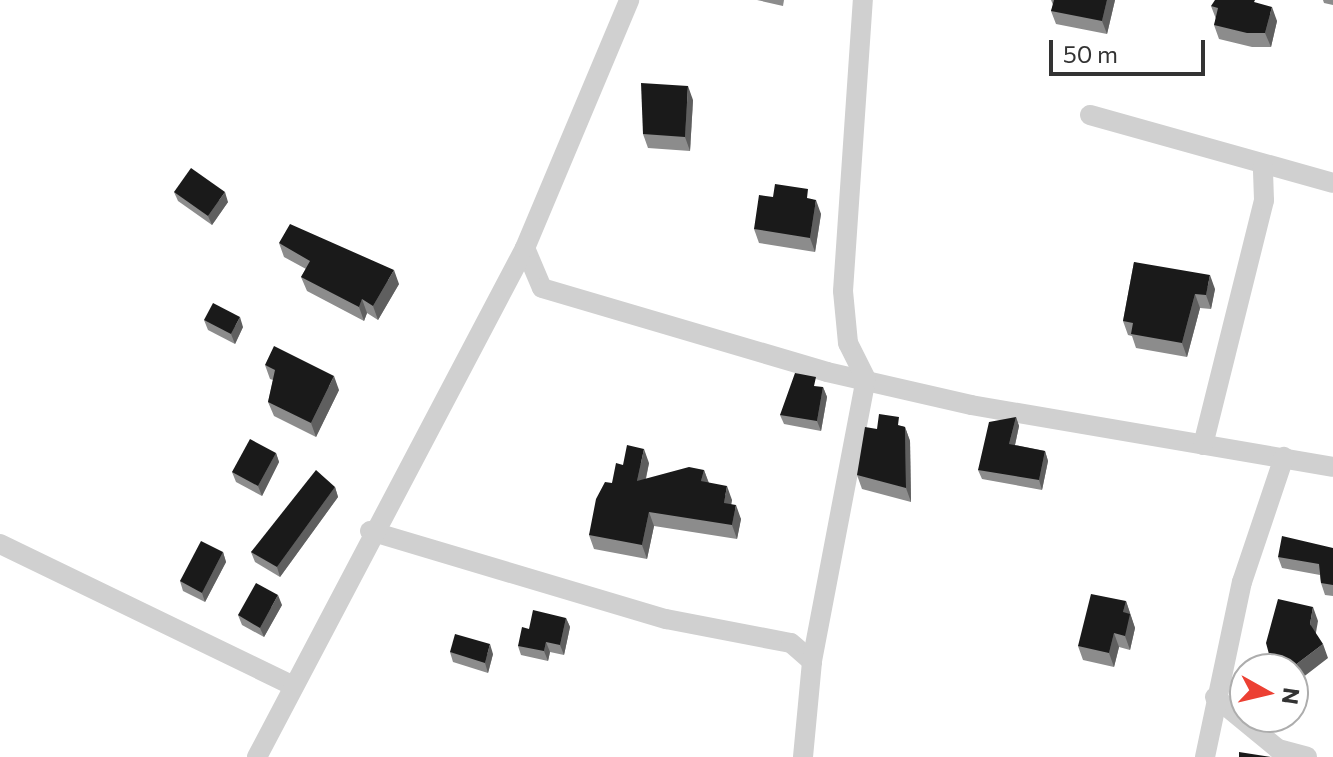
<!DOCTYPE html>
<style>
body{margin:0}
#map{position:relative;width:1333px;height:757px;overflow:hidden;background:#fff;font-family:Commissioner,sans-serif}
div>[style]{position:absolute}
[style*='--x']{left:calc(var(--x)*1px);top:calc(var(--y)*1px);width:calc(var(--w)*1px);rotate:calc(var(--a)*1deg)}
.street>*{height:20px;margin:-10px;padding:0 10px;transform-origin:10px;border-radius:10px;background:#d0d0d0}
.wall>*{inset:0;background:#8c8c8c}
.shaded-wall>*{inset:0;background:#5f5f5f}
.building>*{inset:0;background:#1a1a1a}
span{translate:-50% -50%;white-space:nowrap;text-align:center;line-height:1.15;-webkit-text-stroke:8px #fff;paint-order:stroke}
.north{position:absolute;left:1229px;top:653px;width:80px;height:80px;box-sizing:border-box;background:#fff;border:2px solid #adadad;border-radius:50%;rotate:98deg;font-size:22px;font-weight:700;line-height:32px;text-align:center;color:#333}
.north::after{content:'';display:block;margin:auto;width:28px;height:36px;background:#ec4033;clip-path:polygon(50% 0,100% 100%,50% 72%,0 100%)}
.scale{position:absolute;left:1049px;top:40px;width:156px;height:36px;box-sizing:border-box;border:4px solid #333;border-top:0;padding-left:10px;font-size:24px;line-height:28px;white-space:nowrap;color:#333;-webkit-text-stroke:6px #fff;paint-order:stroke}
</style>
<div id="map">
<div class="street">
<i style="--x:1090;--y:115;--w:252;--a:15.6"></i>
<i style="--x:525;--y:248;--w:43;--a:67"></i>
<i style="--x:542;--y:288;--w:297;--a:16.4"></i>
<i style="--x:827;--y:372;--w:148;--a:12.9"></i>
<i style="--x:971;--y:405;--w:367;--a:9.7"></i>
<i style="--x:1203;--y:445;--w:252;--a:-76"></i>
<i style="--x:1264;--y:200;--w:34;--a:-92"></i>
<i style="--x:370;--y:531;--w:309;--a:16.6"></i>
<i style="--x:666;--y:619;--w:127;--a:10.9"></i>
<i style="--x:791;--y:643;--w:28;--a:41"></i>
<i style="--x:0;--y:544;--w:322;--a:25.8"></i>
<i style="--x:1215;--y:697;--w:82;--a:39.5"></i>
<i style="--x:1278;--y:749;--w:30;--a:15"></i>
<i style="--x:257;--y:757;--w:575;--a:-62.23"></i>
<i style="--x:525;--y:248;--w:269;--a:-67.2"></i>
<i style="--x:803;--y:757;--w:96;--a:-84.6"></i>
<i style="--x:812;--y:661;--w:287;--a:-79.2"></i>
<i style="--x:866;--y:379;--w:40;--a:-116.6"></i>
<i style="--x:848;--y:343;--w:52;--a:-95.5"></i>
<i style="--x:843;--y:291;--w:292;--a:-86.1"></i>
<i style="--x:1205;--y:757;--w:179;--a:-78.1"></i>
<i style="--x:1242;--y:582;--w:132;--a:-71.4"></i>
</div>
<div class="wall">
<i style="clip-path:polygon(757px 0,784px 0,783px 6px)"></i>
<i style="clip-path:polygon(1051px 0,1115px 0,1107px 34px,1056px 24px,1051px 11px,1053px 5px)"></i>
<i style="clip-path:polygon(1323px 0,1333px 0,1333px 5px,1324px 3px)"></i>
<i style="clip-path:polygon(1262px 5px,1277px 21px,1271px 47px,1252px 47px,1219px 39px,1214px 25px,1216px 19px,1211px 6px)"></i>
<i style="clip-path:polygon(693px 100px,690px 151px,648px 148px,643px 134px)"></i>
<i style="clip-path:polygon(174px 192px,228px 202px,212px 225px,178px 201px)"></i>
<i style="clip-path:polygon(773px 197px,812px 199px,821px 214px,815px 252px,759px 243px,754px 229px)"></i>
<i style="clip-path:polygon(279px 243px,399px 284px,378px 320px,367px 313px,364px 321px,307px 291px,301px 277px,306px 269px,284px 257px)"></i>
<i style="clip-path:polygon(1134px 262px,1215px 289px,1211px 309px,1200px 308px,1187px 357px,1136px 348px,1132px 336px,1128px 335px,1123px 321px)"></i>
<i style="clip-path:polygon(204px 320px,243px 327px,235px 344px,208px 330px)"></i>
<i style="clip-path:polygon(265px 365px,339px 390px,316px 437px,274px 416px,268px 402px,273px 380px,270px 379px)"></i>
<i style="clip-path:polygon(819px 387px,823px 387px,827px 397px,821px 431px,784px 424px,780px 415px)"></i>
<i style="clip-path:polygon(1016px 417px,1019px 426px,1015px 445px,1045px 451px,1048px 461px,1042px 490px,982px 479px,978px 470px)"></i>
<i style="clip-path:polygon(902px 426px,905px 427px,910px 441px,911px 502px,862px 489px,857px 475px,877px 429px)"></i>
<i style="clip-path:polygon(276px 453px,279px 462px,262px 496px,236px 482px,232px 472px)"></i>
<i style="clip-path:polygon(649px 463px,646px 479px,704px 470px,709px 483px,732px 500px,731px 504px,741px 519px,737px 539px,654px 526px,647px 559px,594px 549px,589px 535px,612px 483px,623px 465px)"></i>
<i style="clip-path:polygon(335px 487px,338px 497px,280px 577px,255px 562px,251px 552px)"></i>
<i style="clip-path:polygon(1333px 548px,1333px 596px,1325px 595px,1321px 583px,1320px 575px,1282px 568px,1278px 557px)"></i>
<i style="clip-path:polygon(223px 552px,226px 562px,205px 602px,183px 591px,180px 581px)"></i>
<i style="clip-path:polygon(1126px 601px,1135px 628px,1130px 650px,1119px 647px,1114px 667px,1083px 660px,1078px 646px)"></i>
<i style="clip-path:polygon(282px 605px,264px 637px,242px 625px,238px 615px)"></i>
<i style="clip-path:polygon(566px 618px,570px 627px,564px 655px,550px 652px,548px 661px,521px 655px,518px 646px,529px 629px)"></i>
<i style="clip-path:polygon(450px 652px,493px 654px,488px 673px,453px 662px)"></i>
</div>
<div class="shaded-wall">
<i style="clip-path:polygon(1107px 0,1115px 0,1107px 34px,1102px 21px)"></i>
<i style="clip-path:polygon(1272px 7px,1277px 21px,1271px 47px,1265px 33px)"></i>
<i style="clip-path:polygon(688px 86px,693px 100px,690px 151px,685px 137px)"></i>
<i style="clip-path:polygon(225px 192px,228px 202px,212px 225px,208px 216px)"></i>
<i style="clip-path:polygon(816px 200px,821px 214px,815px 252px,810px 238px)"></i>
<i style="clip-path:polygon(394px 270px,399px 284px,378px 320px,373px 306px)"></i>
<i style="clip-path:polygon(1210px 275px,1215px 289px,1211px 309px,1206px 295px)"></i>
<i style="clip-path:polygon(1195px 294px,1200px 308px,1187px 357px,1182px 343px)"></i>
<i style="clip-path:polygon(362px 299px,367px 313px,364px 321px,359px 307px)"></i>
<i style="clip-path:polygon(240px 317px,243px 327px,235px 344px,231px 334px)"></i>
<i style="clip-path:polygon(334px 376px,339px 390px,316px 437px,311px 423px)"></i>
<i style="clip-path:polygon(823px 387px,827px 397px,821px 431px,817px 421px)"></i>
<i style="clip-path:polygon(1016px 417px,1019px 426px,1013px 454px,1009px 444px)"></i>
<i style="clip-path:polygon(905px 427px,910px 441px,911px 502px,906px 488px)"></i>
<i style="clip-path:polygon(644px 449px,649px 463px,642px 495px,637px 481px)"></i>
<i style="clip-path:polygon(1045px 451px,1048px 461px,1042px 490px,1039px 480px)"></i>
<i style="clip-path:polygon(276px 453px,279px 462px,262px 496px,258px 486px)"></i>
<i style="clip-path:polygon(704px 470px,709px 484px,701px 481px)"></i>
<i style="clip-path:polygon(727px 486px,732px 500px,729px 517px,724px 503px)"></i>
<i style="clip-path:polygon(335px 487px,338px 497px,280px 577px,277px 567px)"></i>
<i style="clip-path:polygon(736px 505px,741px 519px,737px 539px,732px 525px)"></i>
<i style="clip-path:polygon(649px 512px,654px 526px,647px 559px,642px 545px)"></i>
<i style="clip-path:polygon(223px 552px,226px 562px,205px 602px,202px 593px)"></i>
<i style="clip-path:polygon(278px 595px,282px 605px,264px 637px,260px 628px)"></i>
<i style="clip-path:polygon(1126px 601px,1135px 628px,1130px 650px,1125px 636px,1123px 612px)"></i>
<i style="clip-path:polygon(1313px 607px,1318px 621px,1315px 638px,1310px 624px)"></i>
<i style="clip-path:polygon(566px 618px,570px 627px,564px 655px,560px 645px)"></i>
<i style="clip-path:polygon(1114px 633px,1119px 647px,1114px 667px,1109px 653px)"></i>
<i style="clip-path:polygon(546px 642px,550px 652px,548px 661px,544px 651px)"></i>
<i style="clip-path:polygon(490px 644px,493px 654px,488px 673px,485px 663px)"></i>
<i style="clip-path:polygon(1323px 644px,1328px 658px,1293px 685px,1293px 669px,1290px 669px)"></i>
</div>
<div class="building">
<i style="clip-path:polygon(1054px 0,1107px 0,1102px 21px,1051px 11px)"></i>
<i style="clip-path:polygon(1215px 0,1255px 0,1254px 2px,1272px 7px,1265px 33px,1247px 33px,1214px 25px,1218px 8px,1211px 6px)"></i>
<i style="clip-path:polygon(641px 83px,688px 86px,685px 137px,643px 134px)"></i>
<i style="clip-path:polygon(191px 168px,225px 192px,208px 216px,174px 192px)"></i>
<i style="clip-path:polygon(775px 184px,808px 189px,807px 198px,816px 200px,810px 238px,754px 229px,759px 195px,773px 197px)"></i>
<i style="clip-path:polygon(290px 224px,394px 270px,373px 306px,362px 299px,359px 307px,301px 277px,310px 261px,279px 243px)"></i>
<i style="clip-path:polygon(1134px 262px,1210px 275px,1206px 295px,1195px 294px,1182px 343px,1131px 334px,1133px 323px,1123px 321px)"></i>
<i style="clip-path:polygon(213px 303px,240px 317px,231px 334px,204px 320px)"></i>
<i style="clip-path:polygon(274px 346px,334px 376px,311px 423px,268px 402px,275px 370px,265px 365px)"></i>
<i style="clip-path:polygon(795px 373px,816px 377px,814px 386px,823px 387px,817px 421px,780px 415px)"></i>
<i style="clip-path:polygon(879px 414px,899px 417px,898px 425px,905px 427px,906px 488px,857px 475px,865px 427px,877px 429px)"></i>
<i style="clip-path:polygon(1016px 417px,1009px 444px,1045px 451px,1039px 480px,978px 470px,989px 422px)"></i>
<i style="clip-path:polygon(250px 439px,276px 453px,258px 486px,232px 472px)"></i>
<i style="clip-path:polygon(627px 445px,644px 449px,637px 481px,689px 467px,704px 470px,701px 481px,727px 486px,724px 503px,736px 505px,732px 525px,649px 512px,642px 545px,589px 535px,596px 499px,605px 482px,612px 483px,616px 463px,623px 465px)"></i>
<i style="clip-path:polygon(316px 470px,335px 487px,277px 567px,251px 552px)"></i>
<i style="clip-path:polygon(1282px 536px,1333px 548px,1333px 585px,1321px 583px,1319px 564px,1278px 557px)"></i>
<i style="clip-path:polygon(201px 541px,223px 552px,202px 593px,180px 581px)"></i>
<i style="clip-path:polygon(256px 583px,278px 595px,260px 628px,238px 615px)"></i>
<i style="clip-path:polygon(1091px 594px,1126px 601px,1123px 612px,1130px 614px,1125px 636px,1114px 633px,1109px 653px,1078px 646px)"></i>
<i style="clip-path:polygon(1278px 599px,1313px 607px,1310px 624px,1323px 644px,1290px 669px,1273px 669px,1266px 643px)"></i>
<i style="clip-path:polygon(533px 610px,566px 618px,560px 645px,546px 642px,544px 651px,518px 646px,522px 627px,529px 629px)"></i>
<i style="clip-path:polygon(455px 634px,490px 644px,485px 663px,450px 652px)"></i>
<i style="clip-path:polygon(1239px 752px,1271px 757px,1239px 757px)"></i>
</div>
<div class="north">N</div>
<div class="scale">50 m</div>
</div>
